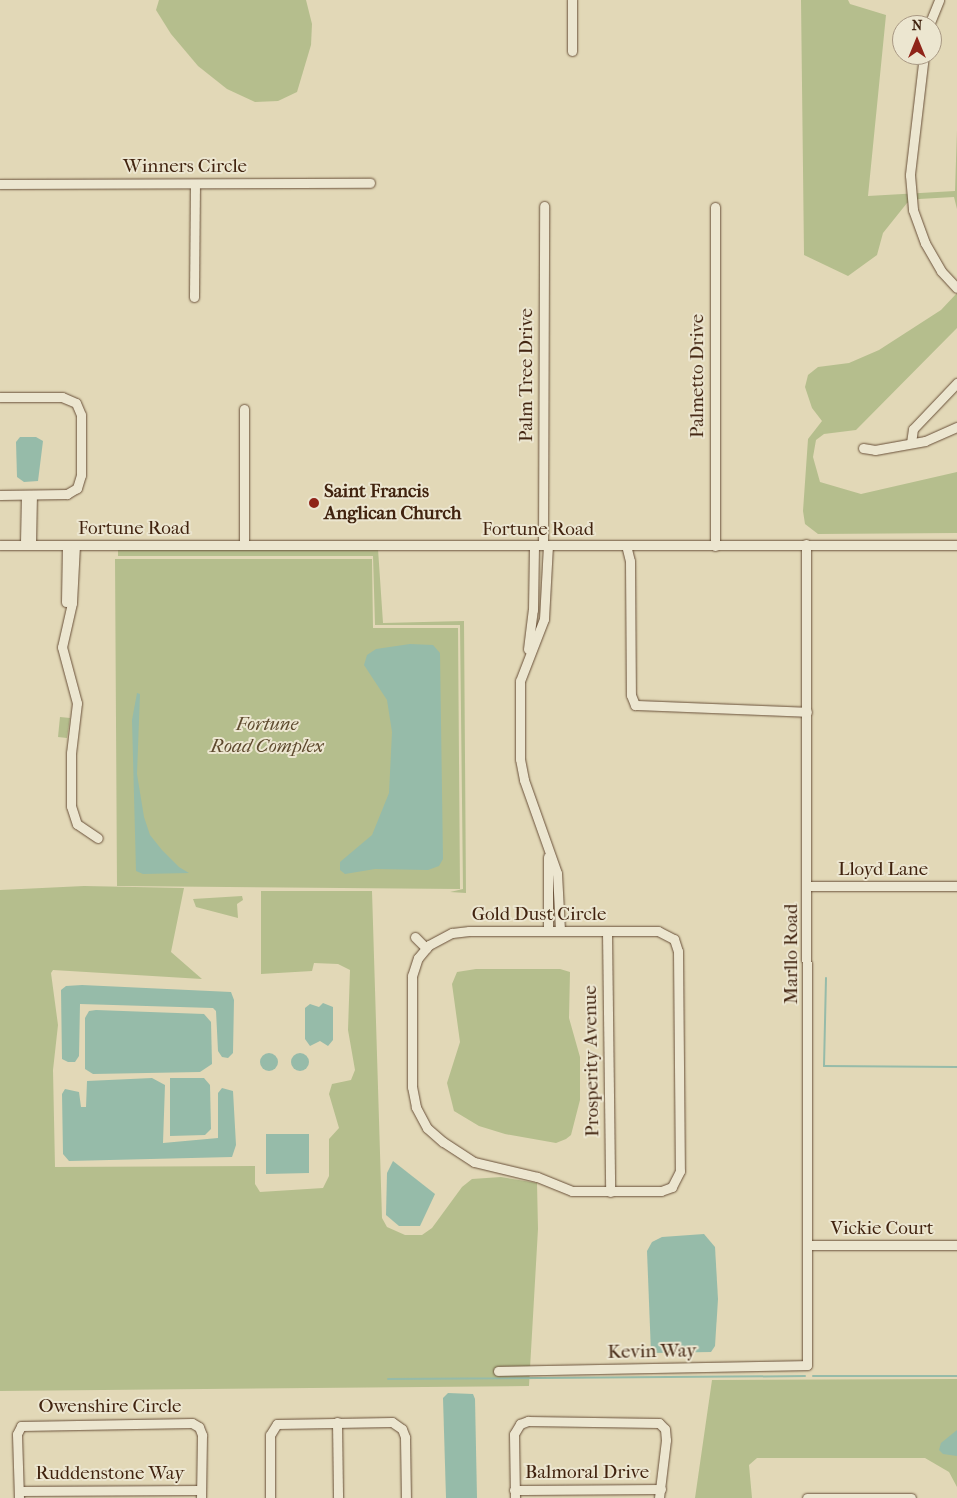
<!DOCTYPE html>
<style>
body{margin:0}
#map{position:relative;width:957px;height:1498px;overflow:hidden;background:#e2d8b7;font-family:"IM FELL French Canon",serif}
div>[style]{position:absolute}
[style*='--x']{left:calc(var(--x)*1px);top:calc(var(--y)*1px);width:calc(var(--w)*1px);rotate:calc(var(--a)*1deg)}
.green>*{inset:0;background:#b5be8d}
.water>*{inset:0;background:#96bba9}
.round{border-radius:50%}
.stream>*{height:2px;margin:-1px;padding:0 1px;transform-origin:1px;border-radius:1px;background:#96bba9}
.roads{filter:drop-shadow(0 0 1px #695039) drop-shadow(0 0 1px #695039)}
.minor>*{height:9px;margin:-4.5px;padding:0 4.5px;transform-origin:4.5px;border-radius:4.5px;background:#ece6d0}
.dots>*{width:14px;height:14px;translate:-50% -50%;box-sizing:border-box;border:2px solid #ece6d0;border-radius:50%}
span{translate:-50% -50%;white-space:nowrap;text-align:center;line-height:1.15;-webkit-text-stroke:4px #ece6d0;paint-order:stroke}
.street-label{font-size:19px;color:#41230f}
.poi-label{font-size:19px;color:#41230f;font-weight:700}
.left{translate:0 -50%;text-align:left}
.park-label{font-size:19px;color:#5e4a2e;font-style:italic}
.north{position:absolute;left:892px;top:15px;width:50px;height:50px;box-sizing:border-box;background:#ece6d0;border:1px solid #a89883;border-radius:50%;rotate:0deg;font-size:14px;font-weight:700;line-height:20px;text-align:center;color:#41230f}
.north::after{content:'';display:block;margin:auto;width:18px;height:22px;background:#8f2418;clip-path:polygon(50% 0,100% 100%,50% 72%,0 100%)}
</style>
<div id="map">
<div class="green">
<i style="clip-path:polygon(159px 0,306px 0,312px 24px,311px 45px,297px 92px,278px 101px,255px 102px,227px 89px,198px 66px,171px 34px,156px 10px)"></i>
<i style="clip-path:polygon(801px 0,848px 0,850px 4px,886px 15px,868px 196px,955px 191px,957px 130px,957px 209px,954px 197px,919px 199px,907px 203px,883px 233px,877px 255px,848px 276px,804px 255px)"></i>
<i style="clip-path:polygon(957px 293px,957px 328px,856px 430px,824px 434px,816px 440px,813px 457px,820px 482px,861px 494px,957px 472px,957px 533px,818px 534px,805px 524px,803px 511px,808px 439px,822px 421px,812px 408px,805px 387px,808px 375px,818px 367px,849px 363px,879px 350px,941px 310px)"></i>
<i style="clip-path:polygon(118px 548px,378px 549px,383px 623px,464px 621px,466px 893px,450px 892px,463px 889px,460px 625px,375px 625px,373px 556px,118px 556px)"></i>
<i style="clip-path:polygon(115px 559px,372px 559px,373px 628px,458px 628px,460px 889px,117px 886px)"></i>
<i style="clip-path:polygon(60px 717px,70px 718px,67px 738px,58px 737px)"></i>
<i style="clip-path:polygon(84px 886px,184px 888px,171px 952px,202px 979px,53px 970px,51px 973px,58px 1025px,53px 1070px,55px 1167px,255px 1166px,255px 1184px,260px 1192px,323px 1188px,329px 1176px,329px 1139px,339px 1128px,329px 1094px,332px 1084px,351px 1080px,355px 1070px,348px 1030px,350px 970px,338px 964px,314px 963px,312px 971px,261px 974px,261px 891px,372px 891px,382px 1218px,387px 1227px,405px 1235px,422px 1235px,432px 1228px,462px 1187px,472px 1179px,501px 1177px,537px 1183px,538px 1229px,529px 1386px,0 1391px,0 890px)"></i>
<i style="clip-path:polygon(242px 896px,243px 900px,237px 904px,238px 918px,196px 907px,193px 899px)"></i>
<i style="clip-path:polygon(476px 969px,560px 969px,570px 972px,569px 1018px,580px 1057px,580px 1100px,571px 1135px,566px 1139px,556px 1143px,505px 1134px,479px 1126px,454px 1111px,447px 1083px,460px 1042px,452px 984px,457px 972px)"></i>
<i style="clip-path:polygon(957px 1379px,957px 1487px,949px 1472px,925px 1458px,757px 1458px,749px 1465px,752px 1498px,695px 1498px,712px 1380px)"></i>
</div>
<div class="water">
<i style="clip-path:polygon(20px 437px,36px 437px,43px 441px,38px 481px,24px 482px,17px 477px,16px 442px)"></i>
<i style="clip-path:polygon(410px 644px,433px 645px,440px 653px,443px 859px,439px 866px,428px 870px,375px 869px,345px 874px,340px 870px,340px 862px,372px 835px,389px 793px,392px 732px,387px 700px,364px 665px,367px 655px,376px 649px)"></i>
<i style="clip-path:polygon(137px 693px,140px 694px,137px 774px,144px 817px,150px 835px,162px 850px,179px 867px,189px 873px,143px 874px,136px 871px,132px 720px)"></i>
<i style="clip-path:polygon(82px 985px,231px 992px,234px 1000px,233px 1053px,228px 1058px,222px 1057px,218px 1051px,216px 1011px,213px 1008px,80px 1004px,79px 1056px,75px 1062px,68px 1062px,62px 1059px,61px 990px,66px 986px)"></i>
<i style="clip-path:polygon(323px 1003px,333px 1007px,333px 1040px,328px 1046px,320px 1041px,310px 1046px,305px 1039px,305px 1008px,310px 1004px,319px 1007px)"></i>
<i style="clip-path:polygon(96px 1010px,204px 1014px,211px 1022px,212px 1064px,200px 1072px,93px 1074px,85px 1069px,85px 1018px,89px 1011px)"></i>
<i class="round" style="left:291px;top:1053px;width:18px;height:18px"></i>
<i class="round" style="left:260px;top:1053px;width:18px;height:18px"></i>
<i style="clip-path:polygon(152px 1078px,165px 1085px,163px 1143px,218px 1138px,218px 1093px,222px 1088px,233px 1091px,236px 1145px,232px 1157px,69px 1161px,63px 1154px,62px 1094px,65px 1089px,79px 1092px,81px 1107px,86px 1107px,87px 1081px)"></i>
<i style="clip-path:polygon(170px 1078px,204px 1078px,210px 1085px,211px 1129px,205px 1135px,170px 1136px)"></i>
<i style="clip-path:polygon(266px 1134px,309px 1134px,309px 1173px,266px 1174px)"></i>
<i style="clip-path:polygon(393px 1161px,435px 1194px,420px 1226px,399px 1226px,386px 1215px,387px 1173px)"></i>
<i style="clip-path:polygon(704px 1234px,715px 1247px,718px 1299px,715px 1346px,711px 1352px,651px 1353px,647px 1251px,652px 1242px,662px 1237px)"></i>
<i style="clip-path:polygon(448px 1393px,473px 1394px,475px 1399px,477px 1498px,446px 1498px,443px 1398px)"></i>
<i style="clip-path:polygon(957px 1430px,957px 1456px,943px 1454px,939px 1450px,941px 1443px)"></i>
</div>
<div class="stream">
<i style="--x:826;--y:978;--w:88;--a:91.3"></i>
<i style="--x:824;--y:1066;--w:133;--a:0.4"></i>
<i style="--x:813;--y:1376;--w:144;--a:0"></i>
<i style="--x:388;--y:1379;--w:417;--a:-0.4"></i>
</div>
<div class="roads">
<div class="minor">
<i style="--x:572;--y:0;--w:51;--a:90"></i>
<i style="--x:929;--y:25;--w:27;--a:-68"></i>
<i style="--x:924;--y:55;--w:121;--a:96.7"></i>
<i style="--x:910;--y:175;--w:35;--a:85"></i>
<i style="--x:913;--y:210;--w:35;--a:70"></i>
<i style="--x:925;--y:243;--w:32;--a:60"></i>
<i style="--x:941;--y:271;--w:23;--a:47"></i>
<i style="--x:0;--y:184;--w:370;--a:-0.2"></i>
<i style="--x:715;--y:207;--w:339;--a:90"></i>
<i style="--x:194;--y:297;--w:113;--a:-89.5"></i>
<i style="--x:0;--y:397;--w:62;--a:0"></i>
<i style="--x:62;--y:397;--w:15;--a:23"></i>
<i style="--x:76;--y:403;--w:13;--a:67"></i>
<i style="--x:81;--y:415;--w:60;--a:90"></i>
<i style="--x:81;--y:475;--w:14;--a:107"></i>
<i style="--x:77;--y:488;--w:12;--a:149"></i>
<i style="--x:67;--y:494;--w:67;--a:179.1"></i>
<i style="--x:244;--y:409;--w:136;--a:90"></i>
<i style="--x:911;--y:443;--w:14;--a:-82"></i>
<i style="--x:913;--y:429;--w:64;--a:-46.3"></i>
<i style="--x:863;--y:448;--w:12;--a:9"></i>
<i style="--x:875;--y:450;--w:51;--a:-10.2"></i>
<i style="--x:925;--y:441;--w:35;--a:-24"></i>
<i style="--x:25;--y:542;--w:47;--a:-88.8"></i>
<i style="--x:0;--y:545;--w:957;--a:0"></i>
<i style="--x:31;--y:545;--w:50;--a:-88.9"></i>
<i style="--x:75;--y:545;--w:58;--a:93"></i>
<i style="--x:72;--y:603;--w:45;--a:102.8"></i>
<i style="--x:62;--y:647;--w:58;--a:75"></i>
<i style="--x:77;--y:703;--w:50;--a:96.8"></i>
<i style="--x:71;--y:753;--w:53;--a:90"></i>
<i style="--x:71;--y:806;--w:19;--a:72"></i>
<i style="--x:77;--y:824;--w:25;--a:34"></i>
<i style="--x:543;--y:545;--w:339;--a:-89.8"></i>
<i style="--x:548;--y:545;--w:74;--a:93.1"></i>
<i style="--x:544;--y:619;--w:66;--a:111.2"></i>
<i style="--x:520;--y:681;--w:78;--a:90"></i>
<i style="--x:520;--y:759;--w:21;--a:79"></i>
<i style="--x:524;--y:780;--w:99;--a:70.5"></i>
<i style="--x:557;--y:873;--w:58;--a:87"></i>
<i style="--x:626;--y:545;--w:16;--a:76"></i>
<i style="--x:630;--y:561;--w:134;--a:89.6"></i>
<i style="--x:631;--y:695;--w:11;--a:68"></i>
<i style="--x:635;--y:705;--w:172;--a:2.3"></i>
<i style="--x:66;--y:602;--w:57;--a:-89"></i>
<i style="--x:528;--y:649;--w:39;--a:-83"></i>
<i style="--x:533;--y:610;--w:64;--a:-89.1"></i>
<i style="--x:548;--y:857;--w:74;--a:90"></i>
<i style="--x:808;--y:886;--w:149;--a:0"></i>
<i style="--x:469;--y:931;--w:189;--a:0"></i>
<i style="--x:658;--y:931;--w:18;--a:27"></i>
<i style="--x:674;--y:939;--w:13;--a:72"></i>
<i style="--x:678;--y:951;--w:220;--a:89.5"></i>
<i style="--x:680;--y:1171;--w:18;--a:117"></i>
<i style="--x:672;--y:1187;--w:12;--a:160"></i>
<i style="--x:661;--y:1191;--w:89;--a:180"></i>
<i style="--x:572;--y:1191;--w:38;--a:-158"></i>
<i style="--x:537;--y:1177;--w:65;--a:-166.6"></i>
<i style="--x:474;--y:1162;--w:37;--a:-147"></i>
<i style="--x:443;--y:1142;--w:21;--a:-139"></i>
<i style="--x:427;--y:1128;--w:24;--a:-118"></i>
<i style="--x:416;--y:1107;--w:20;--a:-101"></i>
<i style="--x:412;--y:1087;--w:111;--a:-90"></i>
<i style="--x:412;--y:976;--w:19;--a:-72"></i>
<i style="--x:418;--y:958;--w:17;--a:-50"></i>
<i style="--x:429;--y:945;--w:26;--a:-28"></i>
<i style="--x:452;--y:933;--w:17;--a:-7"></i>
<i style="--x:607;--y:931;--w:261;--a:89.3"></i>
<i style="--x:415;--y:937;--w:16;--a:45"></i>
<i style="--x:807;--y:1245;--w:150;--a:0"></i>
<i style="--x:498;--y:1371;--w:309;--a:-1.1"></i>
<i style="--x:807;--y:1365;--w:821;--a:-90.07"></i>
<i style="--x:337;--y:1422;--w:76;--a:89.2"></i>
<i style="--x:514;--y:1490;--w:147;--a:-0.4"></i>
<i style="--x:19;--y:1491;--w:182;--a:-0.3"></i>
<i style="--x:19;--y:1498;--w:64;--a:-91.8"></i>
<i style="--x:17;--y:1434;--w:9;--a:-63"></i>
<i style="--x:21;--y:1426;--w:171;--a:-1"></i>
<i style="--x:192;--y:1423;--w:8;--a:30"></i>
<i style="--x:199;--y:1427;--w:9;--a:69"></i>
<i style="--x:202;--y:1435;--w:63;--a:90.9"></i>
<i style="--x:270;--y:1498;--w:63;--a:-90"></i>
<i style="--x:270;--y:1435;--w:13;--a:-58"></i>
<i style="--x:277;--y:1424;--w:115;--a:-1"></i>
<i style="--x:392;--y:1422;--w:12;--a:35"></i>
<i style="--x:402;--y:1429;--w:9;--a:69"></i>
<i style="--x:405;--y:1437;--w:61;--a:89.1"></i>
<i style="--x:515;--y:1498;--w:64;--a:-90.9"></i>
<i style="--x:514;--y:1434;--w:12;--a:-59"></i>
<i style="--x:520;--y:1424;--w:9;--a:-21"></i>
<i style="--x:528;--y:1421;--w:131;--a:0.9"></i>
<i style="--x:659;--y:1423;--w:8;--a:45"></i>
<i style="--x:665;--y:1429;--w:11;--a:85"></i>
<i style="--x:666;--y:1440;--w:58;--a:96.9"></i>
<i style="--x:807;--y:1498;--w:104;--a:0"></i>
</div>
</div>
<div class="dots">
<i style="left:314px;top:503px;background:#8f2418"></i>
</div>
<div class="street-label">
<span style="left:185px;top:167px">Winners Circle</span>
<span style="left:527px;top:375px;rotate:-90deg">Palm Tree Drive</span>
<span style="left:698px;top:376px;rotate:-90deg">Palmetto Drive</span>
<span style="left:134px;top:529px">Fortune Road</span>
<span style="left:538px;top:530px">Fortune Road</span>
<span style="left:883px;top:870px">Lloyd Lane</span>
<span style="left:539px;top:915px">Gold Dust Circle</span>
<span style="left:792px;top:954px;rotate:-90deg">Marllo Road</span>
<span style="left:592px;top:1061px;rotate:-91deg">Prosperity Avenue</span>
<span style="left:882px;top:1229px">Vickie Court</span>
<span style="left:652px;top:1352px;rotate:-1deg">Kevin Way</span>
<span style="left:110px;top:1407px">Owenshire Circle</span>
<span style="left:587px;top:1473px">Balmoral Drive</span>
<span style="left:110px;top:1474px">Ruddenstone Way</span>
</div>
<div class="poi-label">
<span class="left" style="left:324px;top:503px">Saint Francis<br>Anglican Church</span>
</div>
<div class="park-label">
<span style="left:267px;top:736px">Fortune<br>Road Complex</span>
</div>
<div class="north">N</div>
</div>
